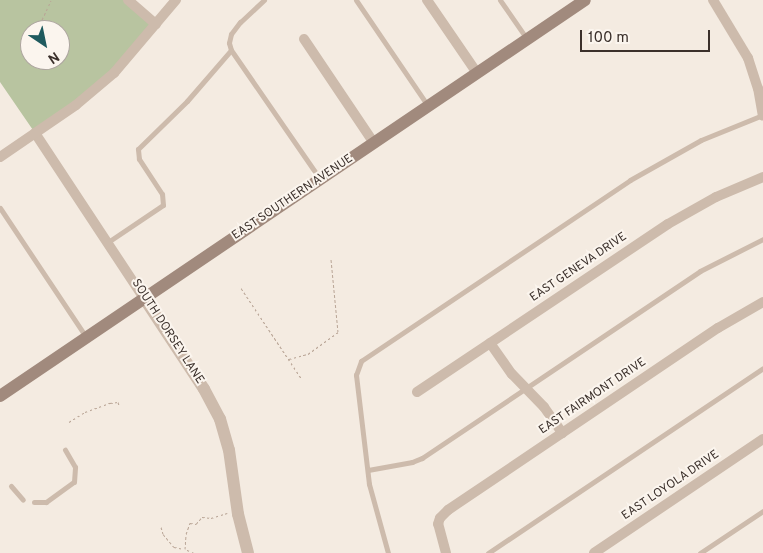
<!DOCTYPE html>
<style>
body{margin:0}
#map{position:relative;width:763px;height:553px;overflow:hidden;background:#f4ebe1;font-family:Overpass,sans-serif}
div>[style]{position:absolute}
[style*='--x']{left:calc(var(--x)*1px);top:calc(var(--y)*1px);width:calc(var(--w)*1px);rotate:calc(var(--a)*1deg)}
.green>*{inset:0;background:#b8c4a0}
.path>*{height:1px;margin-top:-0.5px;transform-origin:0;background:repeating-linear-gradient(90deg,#b9a596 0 2.5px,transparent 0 5px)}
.service>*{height:5px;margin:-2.5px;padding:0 2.5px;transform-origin:2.5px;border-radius:2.5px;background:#cdbbac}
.minor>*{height:10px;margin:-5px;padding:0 5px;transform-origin:5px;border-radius:5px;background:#cdbbac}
.tertiary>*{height:12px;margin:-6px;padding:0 6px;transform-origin:6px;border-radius:6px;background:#cdbbac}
.secondary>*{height:12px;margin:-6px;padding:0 6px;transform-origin:6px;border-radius:6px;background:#a18a7d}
span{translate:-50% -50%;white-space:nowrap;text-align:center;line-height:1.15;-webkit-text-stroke:4px #fbf5ee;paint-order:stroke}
.street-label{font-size:12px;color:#3b302b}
.north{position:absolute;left:20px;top:20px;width:50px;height:50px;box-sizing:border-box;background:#fbf5ee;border:1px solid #aea6a0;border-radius:50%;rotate:146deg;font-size:14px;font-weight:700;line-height:20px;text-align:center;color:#3b302b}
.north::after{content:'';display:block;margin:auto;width:18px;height:22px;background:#1f5a5e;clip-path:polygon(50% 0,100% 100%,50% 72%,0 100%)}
.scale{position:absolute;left:580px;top:30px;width:130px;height:22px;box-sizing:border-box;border:2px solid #3b302b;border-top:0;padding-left:6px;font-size:15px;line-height:18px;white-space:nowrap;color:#3b302b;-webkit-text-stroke:4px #fbf5ee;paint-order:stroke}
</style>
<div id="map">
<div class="green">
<i style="clip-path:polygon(evenodd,0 0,128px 0,156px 24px,114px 73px,35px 133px,0 82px,0 0,30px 30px,60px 30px,60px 60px,30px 60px,30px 30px)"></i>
</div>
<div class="path">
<i style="--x:40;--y:24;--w:26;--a:-65"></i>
<i style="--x:25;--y:58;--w:14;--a:-69"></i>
<i style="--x:241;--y:288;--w:108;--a:56.3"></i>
<i style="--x:289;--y:359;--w:20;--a:-15"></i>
<i style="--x:308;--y:354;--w:37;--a:-36"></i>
<i style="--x:338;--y:332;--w:73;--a:-95.5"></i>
<i style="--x:69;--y:422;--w:19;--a:-32"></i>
<i style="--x:85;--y:412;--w:27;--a:-20"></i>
<i style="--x:110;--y:403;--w:8;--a:-7"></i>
<i style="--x:118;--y:402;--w:3;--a:72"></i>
<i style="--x:161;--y:527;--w:7;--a:74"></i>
<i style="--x:163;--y:534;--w:17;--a:50"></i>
<i style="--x:174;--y:547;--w:10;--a:11"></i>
<i style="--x:194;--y:553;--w:10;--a:-156"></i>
<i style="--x:185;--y:549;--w:15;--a:-86"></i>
<i style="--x:186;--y:534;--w:12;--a:-70"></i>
<i style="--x:190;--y:523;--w:6;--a:9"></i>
<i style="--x:196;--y:524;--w:9;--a:-49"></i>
<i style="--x:202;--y:517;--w:9;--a:6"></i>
<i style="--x:211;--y:518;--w:17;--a:-17"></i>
</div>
<div class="service">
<i style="--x:264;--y:0;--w:33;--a:137"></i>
<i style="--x:240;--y:22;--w:15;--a:127"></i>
<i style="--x:231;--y:34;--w:9;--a:103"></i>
<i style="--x:229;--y:43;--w:7;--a:74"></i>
<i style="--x:231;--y:50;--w:157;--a:55.4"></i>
<i style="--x:356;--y:0;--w:128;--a:55.8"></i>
<i style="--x:500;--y:0;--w:47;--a:55.3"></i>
<i style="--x:0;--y:208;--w:155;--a:56.3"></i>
<i style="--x:108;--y:242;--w:66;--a:-33.9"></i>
<i style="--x:163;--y:205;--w:11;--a:-95"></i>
<i style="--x:162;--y:194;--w:42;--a:-123.3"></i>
<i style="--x:139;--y:159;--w:10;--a:-96"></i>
<i style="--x:138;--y:149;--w:69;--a:-44.4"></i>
<i style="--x:187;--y:101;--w:67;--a:-49.2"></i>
<i style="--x:368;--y:470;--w:45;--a:-10.3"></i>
<i style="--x:412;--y:462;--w:11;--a:-22"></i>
<i style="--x:422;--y:458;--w:335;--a:-33.9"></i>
<i style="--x:700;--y:271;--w:71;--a:-26.9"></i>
<i style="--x:11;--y:486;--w:18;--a:49"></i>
<i style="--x:34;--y:502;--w:12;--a:0"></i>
<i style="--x:46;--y:502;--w:34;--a:-36"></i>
<i style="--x:74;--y:482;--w:15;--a:-86"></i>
<i style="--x:75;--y:467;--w:20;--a:-120"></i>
<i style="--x:388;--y:553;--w:72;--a:-105.4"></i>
<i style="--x:369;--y:484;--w:110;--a:-96.8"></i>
<i style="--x:356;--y:375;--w:15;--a:-70"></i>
<i style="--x:361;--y:361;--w:324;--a:-33.9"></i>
<i style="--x:630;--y:180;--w:81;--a:-29.4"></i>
<i style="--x:701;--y:140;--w:67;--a:-22"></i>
<i style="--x:488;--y:553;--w:331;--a:-33.9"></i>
<i style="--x:700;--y:553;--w:76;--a:-33.7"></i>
</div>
<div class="minor">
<i style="--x:128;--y:0;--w:37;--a:41"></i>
<i style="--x:427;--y:0;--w:88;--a:55.6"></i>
<i style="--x:713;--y:0;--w:68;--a:58.9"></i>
<i style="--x:748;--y:58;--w:32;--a:72"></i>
<i style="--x:758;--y:88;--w:28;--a:80"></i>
<i style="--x:304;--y:39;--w:125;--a:56.1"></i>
<i style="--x:35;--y:133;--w:198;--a:56.6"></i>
<i style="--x:0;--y:157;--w:92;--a:-34.4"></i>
<i style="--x:76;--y:105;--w:50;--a:-40.1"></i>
<i style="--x:114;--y:73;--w:96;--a:-49.7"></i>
<i style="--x:490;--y:343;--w:38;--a:55"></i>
<i style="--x:512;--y:374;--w:46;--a:45.9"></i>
<i style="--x:544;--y:407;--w:32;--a:55"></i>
<i style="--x:417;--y:392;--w:302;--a:-33.8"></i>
<i style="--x:668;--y:224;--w:55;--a:-29.4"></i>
<i style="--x:716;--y:197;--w:51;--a:-23.1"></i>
<i style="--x:446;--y:553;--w:30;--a:-105"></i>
<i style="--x:438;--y:524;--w:6;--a:-72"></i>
<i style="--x:440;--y:518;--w:11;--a:-45"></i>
<i style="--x:448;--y:510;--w:326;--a:-34"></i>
<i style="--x:718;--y:328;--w:52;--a:-30"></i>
<i style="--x:594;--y:553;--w:204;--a:-34"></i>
</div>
<div class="tertiary">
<i style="--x:144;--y:298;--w:109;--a:56.6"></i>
<i style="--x:204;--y:389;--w:34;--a:62"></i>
<i style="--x:220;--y:419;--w:32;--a:74"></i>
<i style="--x:229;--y:450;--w:65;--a:82"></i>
<i style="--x:238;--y:514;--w:40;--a:75.6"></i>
</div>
<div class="secondary">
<i style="--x:0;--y:396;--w:706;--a:-34.09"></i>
</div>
<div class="street-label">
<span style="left:293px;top:198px;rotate:-34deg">EAST SOUTHERN AVENUE</span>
<span style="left:579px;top:268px;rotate:-34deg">EAST GENEVA DRIVE</span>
<span style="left:167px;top:332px;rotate:57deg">SOUTH DORSEY LANE</span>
<span style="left:593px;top:397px;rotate:-34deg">EAST FAIRMONT DRIVE</span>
<span style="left:671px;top:486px;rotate:-34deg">EAST LOYOLA DRIVE</span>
</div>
<div class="north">N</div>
<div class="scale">100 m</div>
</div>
